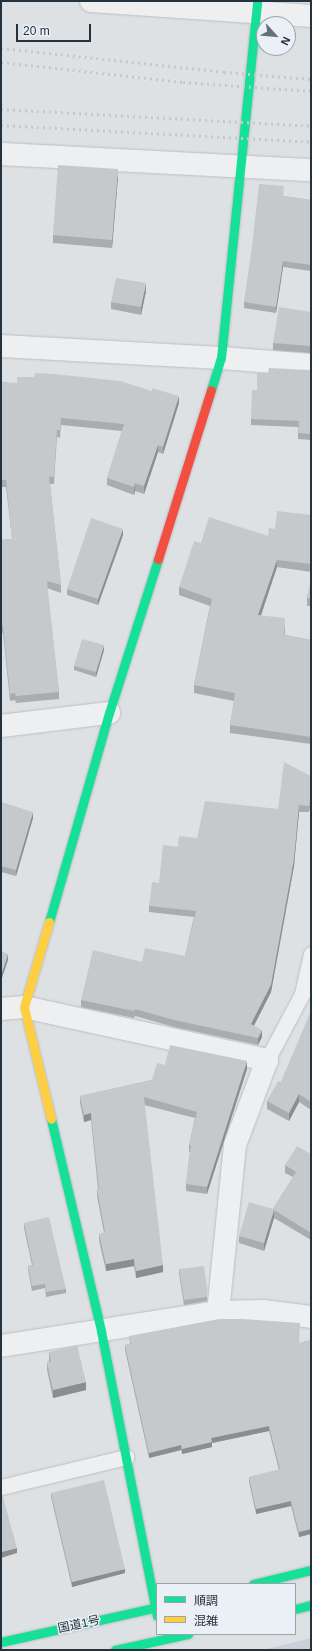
<!DOCTYPE html>
<meta charset="utf-8">
<style>
body{margin:0}
#map{position:relative;width:312px;height:1651px;overflow:hidden;background:#dee1e4;font-family:Helvetica,"Noto Sans JP",sans-serif}
div>[style]{position:absolute}
[style*='--x']{left:calc(var(--x)*1px);top:calc(var(--y)*1px);width:calc(var(--w)*1px);rotate:calc(var(--a)*1deg)}
.built>*{inset:0;background:#cbd1d8}
.roads{filter:drop-shadow(0 0 1px #bcbfc2) drop-shadow(0 0 1px #bcbfc2)}
.lane>*{height:15px;margin:-7.5px;padding:0 7.5px;transform-origin:7.5px;border-radius:7.5px;background:#edeff1}
.street>*{height:22px;margin:-11px;padding:0 11px;transform-origin:11px;border-radius:11px;background:#edeff1}
.fast>*{height:9px;margin:-4.5px;padding:0 4.5px;transform-origin:4.5px;border-radius:4.5px;background:#16e098}
.slow>*{height:9px;margin:-4.5px;padding:0 4.5px;transform-origin:4.5px;border-radius:4.5px;background:#ffcf43}
.jam>*{height:9px;margin:-4.5px;padding:0 4.5px;transform-origin:4.5px;border-radius:4.5px;background:#f24e42}
.rail>*{height:3px;margin-top:-1.5px;transform-origin:0;background:repeating-linear-gradient(90deg,#c6c9cc 0 2px,transparent 0 6px)}
.wall>*{inset:0;background:#aaadaf}
.shaded-wall>*{inset:0;background:#8b8d8f}
.building>*{inset:0;background:#c6c9cc}
span{translate:-50% -50%;white-space:nowrap;text-align:center;line-height:1.15;-webkit-text-stroke:3px #eaf0f5;paint-order:stroke}
.street-label{font-size:12px;color:#24323e}
.frame{position:absolute;inset:0;border:2px solid #24323e;pointer-events:none}
.legend{position:absolute;left:156px;top:1583px;width:140px;height:52px;box-sizing:border-box;background:#eaf0f5;border:1px solid #9ba4ac;margin:0;padding:5px 7px;list-style:none;font-size:12px;color:#24323e}
.legend li{display:flex;align-items:center;gap:8px;height:20px}
.legend b{width:20px;border:1px solid #9ba4ac}
.north{position:absolute;left:256px;top:16px;width:40px;height:40px;box-sizing:border-box;background:#eaf0f5;border:1px solid #9ba4ac;border-radius:50%;rotate:117deg;font-size:11px;font-weight:700;line-height:16px;text-align:center;color:#24323e}
.north::after{content:'';display:block;margin:auto;width:14px;height:18px;background:#656f78;clip-path:polygon(50% 0,100% 100%,50% 72%,0 100%)}
.scale{position:absolute;left:16px;top:24px;width:75px;height:18px;box-sizing:border-box;border:2px solid #24323e;border-top:0;padding-left:5px;font-size:12px;line-height:14px;white-space:nowrap;color:#24323e;-webkit-text-stroke:3px #eaf0f5;paint-order:stroke}
</style>
<div id="map">
<div class="built">
<i style="clip-path:polygon(311px 1638px,311px 1650px,267px 1650px,267px 1649px)"></i>
</div>
<div class="roads">
<div class="lane">
<i style="--x:267;--y:1060;--w:75;--a:-62.1"></i>
<i style="--x:302;--y:994;--w:41;--a:-77.3"></i>
<i style="--x:1;--y:1487;--w:129;--a:-13.5"></i>
</div>
<div class="street">
<i style="--x:91;--y:1;--w:221;--a:3.9"></i>
<i style="--x:1;--y:154;--w:310;--a:3"></i>
<i style="--x:1;--y:346;--w:220;--a:3.1"></i>
<i style="--x:221;--y:358;--w:90;--a:4.4"></i>
<i style="--x:1;--y:726;--w:109;--a:-6.9"></i>
<i style="--x:1;--y:1009;--w:23;--a:-5"></i>
<i style="--x:24;--y:1007;--w:249;--a:12.3"></i>
<i style="--x:267;--y:1060;--w:91;--a:110.6"></i>
<i style="--x:235;--y:1145;--w:168;--a:95.8"></i>
<i style="--x:1;--y:1346;--w:220;--a:-8.9"></i>
<i style="--x:218;--y:1312;--w:45;--a:-1.3"></i>
<i style="--x:263;--y:1311;--w:48;--a:7.1"></i>
</div>
<div class="fast">
<i style="--x:211;--y:390;--w:34;--a:-73"></i>
<i style="--x:221;--y:358;--w:359;--a:-84.2"></i>
<i style="--x:49;--y:922;--w:217;--a:-74"></i>
<i style="--x:109;--y:713;--w:162;--a:-72.3"></i>
<i style="--x:51;--y:1119;--w:218;--a:76.7"></i>
<i style="--x:101;--y:1331;--w:290;--a:78.9"></i>
<i style="--x:253;--y:1584;--w:60;--a:-13.6"></i>
<i style="--x:295;--y:1609;--w:16;--a:-14"></i>
<i style="--x:1;--y:1642;--w:160;--a:-12.6"></i>
<i style="--x:115;--y:1650;--w:75;--a:-12.4"></i>
</div>
<div class="slow">
<i style="--x:49;--y:922;--w:89;--a:106.4"></i>
<i style="--x:24;--y:1007;--w:115;--a:76.4"></i>
</div>
<div class="jam">
<i style="--x:158;--y:559;--w:177;--a:-72.6"></i>
</div>
</div>
<div class="rail">
<i style="--x:1;--y:48;--w:224;--a:6.1"></i>
<i style="--x:224;--y:72;--w:87;--a:4.6"></i>
<i style="--x:1;--y:62;--w:183;--a:6.3"></i>
<i style="--x:183;--y:82;--w:128;--a:4"></i>
<i style="--x:1;--y:109;--w:310;--a:3.1"></i>
<i style="--x:1;--y:125;--w:310;--a:3.1"></i>
</div>
<div class="wall">
<i style="clip-path:polygon(118px 177px,112px 248px,53px 243px,53px 235px)"></i>
<i style="clip-path:polygon(284px 193px,283px 196px,311px 200px,311px 271px,283px 267px,276px 313px,244px 308px,244px 302px)"></i>
<i style="clip-path:polygon(146px 291px,141px 315px,111px 309px,111px 302px)"></i>
<i style="clip-path:polygon(311px 312px,311px 353px,273px 350px,273px 343px)"></i>
<i style="clip-path:polygon(311px 370px,311px 440px,298px 439px,298px 427px,251px 425px,251px 419px,257px 390px,268px 373px)"></i>
<i style="clip-path:polygon(1px 382px,179px 403px,163px 454px,158px 452px,144px 494px,135px 491px,134px 495px,107px 485px,107px 478px,122px 431px,61px 425px,60px 438px,57px 437px,54px 484px,50px 484px,61px 585px,61px 593px,47px 588px,59px 692px,59px 699px,16px 703px,15px 700px,10px 701px,3px 633px,1px 633px,1px 540px,12px 539px,6px 487px,1px 487px)"></i>
<i style="clip-path:polygon(311px 515px,311px 572px,277px 567px,261px 616px,285px 626px,285px 635px,311px 640px,311px 744px,230px 733px,230px 725px,234px 701px,194px 693px,194px 685px,210px 606px,179px 595px,179px 587px,201px 543px,268px 536px,275px 529px)"></i>
<i style="clip-path:polygon(123px 535px,98px 605px,67px 595px,67px 589px)"></i>
<i style="clip-path:polygon(311px 580px,311px 606px,307px 606px,307px 598px)"></i>
<i style="clip-path:polygon(104px 650px,96px 677px,74px 670px,74px 666px)"></i>
<i style="clip-path:polygon(311px 776px,311px 808px,310px 808px,309px 812px,299px 812px,294px 866px,271px 992px,254px 1026px,262px 1037px,258px 1045px,174px 1027px,135px 1016px,134px 1018px,81px 1007px,81px 1000px,142px 962px,185px 956px,194px 917px,149px 912px,149px 906px,159px 883px,178px 847px,197px 838px,278px 809px)"></i>
<i style="clip-path:polygon(1px 802px,33px 818px,16px 876px,1px 872px)"></i>
<i style="clip-path:polygon(311px 1014px,311px 1110px,299px 1102px,289px 1121px,267px 1109px,267px 1101px,281px 1082px)"></i>
<i style="clip-path:polygon(165px 1065px,247px 1069px,207px 1194px,186px 1191px,186px 1184px,190px 1152px,189px 1152px,189px 1145px,195px 1118px,144px 1105px,163px 1272px,136px 1278px,134px 1266px,106px 1271px,99px 1241px,99px 1234px,104px 1233px,97px 1196px,97px 1189px,98px 1189px,91px 1120px,84px 1122px,80px 1103px,80px 1096px,152px 1080px)"></i>
<i style="clip-path:polygon(311px 1154px,311px 1240px,274px 1218px,264px 1251px,239px 1243px,239px 1236px,273px 1209px,293px 1177px,285px 1173px,285px 1165px)"></i>
<i style="clip-path:polygon(24px 1223px,66px 1289px,66px 1293px,46px 1297px,45px 1288px,32px 1291px,28px 1270px,28px 1266px,32px 1265px,24px 1228px)"></i>
<i style="clip-path:polygon(179px 1269px,207px 1292px,207px 1301px,184px 1305px,179px 1274px)"></i>
<i style="clip-path:polygon(129px 1336px,299px 1343px,311px 1340px,311px 1534px,299px 1537px,291px 1506px,256px 1514px,249px 1482px,249px 1477px,279px 1470px,269px 1431px,212px 1443px,212px 1447px,182px 1454px,181px 1450px,149px 1458px,125px 1350px,125px 1345px,130px 1344px)"></i>
<i style="clip-path:polygon(49px 1352px,86px 1390px,53px 1398px,47px 1370px,47px 1362px,49px 1361px)"></i>
<i style="clip-path:polygon(51px 1493px,125px 1573px,72px 1587px,51px 1497px)"></i>
</div>
<div class="shaded-wall">
<i style="clip-path:polygon(118px 169px,118px 177px,112px 248px,112px 240px)"></i>
<i style="clip-path:polygon(283px 261px,283px 267px,276px 313px,276px 307px)"></i>
<i style="clip-path:polygon(146px 283px,146px 291px,141px 315px,141px 307px)"></i>
<i style="clip-path:polygon(179px 396px,179px 403px,163px 454px,163px 447px)"></i>
<i style="clip-path:polygon(158px 445px,158px 452px,144px 494px,144px 486px)"></i>
<i style="clip-path:polygon(135px 483px,135px 491px,134px 495px,134px 487px)"></i>
<i style="clip-path:polygon(123px 529px,123px 535px,98px 605px,98px 599px)"></i>
<i style="clip-path:polygon(277px 560px,277px 567px,258px 623px,258px 615px)"></i>
<i style="clip-path:polygon(104px 645px,104px 650px,96px 677px,96px 672px)"></i>
<i style="clip-path:polygon(299px 805px,299px 812px,294px 866px,271px 992px,251px 1031px,251px 1024px)"></i>
<i style="clip-path:polygon(33px 812px,33px 818px,16px 876px,16px 870px)"></i>
<i style="clip-path:polygon(8px 954px,8px 960px,1px 981px,1px 975px)"></i>
<i style="clip-path:polygon(262px 1030px,262px 1037px,258px 1045px,258px 1038px)"></i>
<i style="clip-path:polygon(247px 1061px,247px 1069px,207px 1194px,207px 1187px)"></i>
<i style="clip-path:polygon(299px 1094px,299px 1102px,289px 1121px,289px 1113px)"></i>
<i style="clip-path:polygon(91px 1113px,91px 1120px,84px 1122px,84px 1115px)"></i>
<i style="clip-path:polygon(274px 1210px,274px 1218px,264px 1251px,264px 1243px)"></i>
<i style="clip-path:polygon(134px 1259px,134px 1266px,106px 1271px,106px 1264px)"></i>
<i style="clip-path:polygon(163px 1265px,163px 1272px,136px 1278px,136px 1271px)"></i>
<i style="clip-path:polygon(86px 1382px,86px 1390px,53px 1398px,53px 1390px)"></i>
<i style="clip-path:polygon(269px 1426px,269px 1431px,212px 1443px,212px 1447px,182px 1454px,182px 1449px,211px 1438px)"></i>
<i style="clip-path:polygon(181px 1445px,181px 1450px,149px 1458px,149px 1453px)"></i>
<i style="clip-path:polygon(291px 1501px,291px 1506px,256px 1514px,256px 1509px)"></i>
<i style="clip-path:polygon(311px 1529px,311px 1534px,299px 1537px,299px 1532px)"></i>
<i style="clip-path:polygon(17px 1548px,17px 1553px,1px 1558px,1px 1552px)"></i>
<i style="clip-path:polygon(125px 1569px,125px 1573px,72px 1587px,72px 1582px)"></i>
</div>
<div class="building">
<i style="clip-path:polygon(58px 165px,118px 169px,112px 240px,53px 235px)"></i>
<i style="clip-path:polygon(259px 184px,284px 186px,283px 196px,311px 200px,311px 265px,283px 261px,276px 307px,244px 302px,252px 246px)"></i>
<i style="clip-path:polygon(116px 278px,146px 283px,141px 307px,111px 302px)"></i>
<i style="clip-path:polygon(279px 307px,311px 312px,311px 346px,273px 343px)"></i>
<i style="clip-path:polygon(269px 368px,311px 370px,311px 434px,298px 433px,299px 421px,251px 419px,252px 390px,257px 390px,257px 373px,268px 373px)"></i>
<i style="clip-path:polygon(35px 373px,54px 374px,120px 381px,152px 391px,152px 388px,179px 396px,163px 447px,158px 445px,144px 486px,135px 483px,134px 487px,107px 478px,124px 424px,61px 418px,60px 430px,57px 430px,54px 477px,49px 476px,61px 585px,47px 581px,59px 692px,16px 696px,15px 693px,10px 694px,3px 626px,1px 626px,1px 540px,12px 539px,6px 480px,1px 480px,1px 382px,17px 383px,17px 377px,34px 377px)"></i>
<i style="clip-path:polygon(277px 511px,311px 515px,311px 564px,277px 560px,258px 615px,285px 618px,284px 635px,311px 640px,311px 737px,230px 725px,235px 693px,194px 685px,212px 599px,179px 587px,194px 541px,201px 543px,209px 517px,268px 536px,269px 528px,275px 529px)"></i>
<i style="clip-path:polygon(91px 518px,123px 529px,98px 599px,67px 589px)"></i>
<i style="clip-path:polygon(311px 580px,311px 598px,307px 598px)"></i>
<i style="clip-path:polygon(82px 639px,104px 645px,96px 672px,74px 666px)"></i>
<i style="clip-path:polygon(284px 762px,311px 776px,311px 801px,310px 801px,309px 806px,299px 805px,294px 859px,271px 985px,251px 1024px,262px 1030px,258px 1038px,174px 1020px,135px 1009px,134px 1011px,81px 1000px,93px 950px,142px 962px,145px 948px,185px 956px,196px 911px,149px 906px,152px 882px,159px 883px,163px 845px,178px 847px,179px 836px,197px 838px,205px 801px,278px 809px)"></i>
<i style="clip-path:polygon(1px 802px,33px 812px,16px 870px,1px 866px)"></i>
<i style="clip-path:polygon(1px 951px,8px 954px,1px 975px)"></i>
<i style="clip-path:polygon(310px 1013px,311px 1014px,311px 1102px,299px 1094px,289px 1113px,267px 1101px,278px 1081px,281px 1082px)"></i>
<i style="clip-path:polygon(170px 1045px,247px 1061px,207px 1187px,186px 1184px,191px 1145px,189px 1145px,197px 1112px,144px 1097px,163px 1265px,136px 1271px,134px 1259px,106px 1264px,99px 1234px,105px 1232px,97px 1189px,99px 1189px,91px 1113px,84px 1115px,80px 1096px,152px 1080px,157px 1063px,165px 1065px)"></i>
<i style="clip-path:polygon(297px 1146px,311px 1154px,311px 1233px,274px 1210px,264px 1243px,239px 1236px,249px 1202px,273px 1209px,296px 1172px,285px 1165px)"></i>
<i style="clip-path:polygon(49px 1217px,66px 1289px,46px 1292px,45px 1284px,32px 1286px,28px 1266px,33px 1265px,24px 1223px)"></i>
<i style="clip-path:polygon(204px 1266px,207px 1288px,207px 1297px,184px 1300px,179px 1269px)"></i>
<i style="clip-path:polygon(219px 1319px,242px 1319px,300px 1323px,299px 1343px,311px 1340px,311px 1529px,299px 1532px,291px 1501px,256px 1509px,249px 1477px,280px 1469px,269px 1426px,211px 1438px,212px 1442px,182px 1449px,181px 1445px,149px 1453px,125px 1345px,131px 1344px,129px 1336px)"></i>
<i style="clip-path:polygon(77px 1345px,86px 1382px,53px 1390px,47px 1362px,51px 1361px,49px 1352px)"></i>
<i style="clip-path:polygon(104px 1480px,125px 1569px,72px 1582px,51px 1493px)"></i>
<i style="clip-path:polygon(1px 1490px,17px 1548px,1px 1552px)"></i>
</div>
<div class="street-label">
<span style="left:79px;top:1625px;rotate:-12deg">国道1号</span>
</div>
<div class="frame"></div>
<ul class="legend">
<li><b style="height:5px;background:#16e098"></b>順調</li>
<li><b style="height:5px;background:#ffcf43"></b>混雑</li>
</ul>
<div class="north">N</div>
<div class="scale">20 m</div>
</div>
